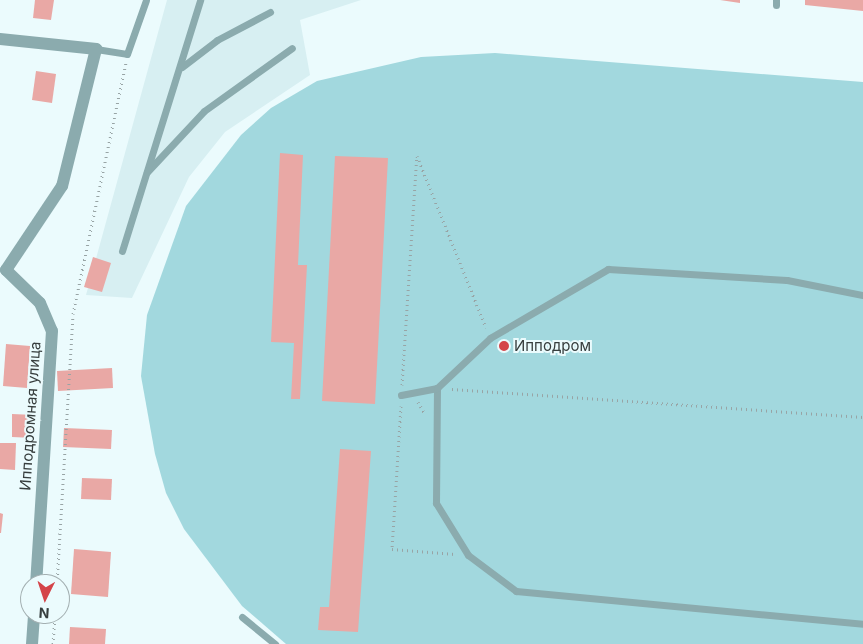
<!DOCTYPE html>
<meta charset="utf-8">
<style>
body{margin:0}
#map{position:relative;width:863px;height:644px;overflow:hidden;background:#ebfbfd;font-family:Inter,sans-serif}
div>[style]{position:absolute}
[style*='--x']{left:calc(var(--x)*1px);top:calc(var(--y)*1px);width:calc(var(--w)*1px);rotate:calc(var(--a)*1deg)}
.built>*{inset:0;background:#d7eff2}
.green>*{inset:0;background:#a2d8de}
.building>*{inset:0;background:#e9a8a5}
.path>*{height:3px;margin-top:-1.5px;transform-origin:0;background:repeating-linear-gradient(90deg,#98a4a5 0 1px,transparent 0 5px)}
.lane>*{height:7px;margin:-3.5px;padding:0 3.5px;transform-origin:3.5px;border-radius:3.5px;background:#8babae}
.street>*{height:12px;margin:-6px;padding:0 6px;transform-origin:6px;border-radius:6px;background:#8babae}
.dots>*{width:14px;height:14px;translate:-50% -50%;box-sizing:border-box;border:2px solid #ebfbfd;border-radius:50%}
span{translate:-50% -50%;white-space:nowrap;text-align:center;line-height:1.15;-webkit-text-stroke:4px #ebfbfd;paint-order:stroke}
.poi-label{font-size:15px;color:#373e3e}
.left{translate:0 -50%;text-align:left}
.street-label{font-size:15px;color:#373e3e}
.north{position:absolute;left:20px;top:574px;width:50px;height:50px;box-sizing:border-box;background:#ebfbfd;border:1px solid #a3afb1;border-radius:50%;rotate:184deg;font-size:14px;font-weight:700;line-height:20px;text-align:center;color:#373e3e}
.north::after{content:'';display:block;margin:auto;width:18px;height:22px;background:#d44449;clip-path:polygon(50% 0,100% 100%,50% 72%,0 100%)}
</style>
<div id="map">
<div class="built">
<i style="clip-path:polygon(167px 0,361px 0,300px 20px,310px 75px,225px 132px,189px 177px,132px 298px,86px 295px)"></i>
</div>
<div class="green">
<i style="clip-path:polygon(495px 53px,863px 82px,863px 644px,286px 644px,242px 606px,184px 529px,166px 493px,155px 454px,141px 376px,147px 315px,186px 206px,241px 135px,271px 108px,317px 81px,421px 57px)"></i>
</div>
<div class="building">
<i style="clip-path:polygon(35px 0,54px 0,51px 20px,33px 18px)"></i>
<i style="clip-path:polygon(720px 0,740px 0,740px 3px)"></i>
<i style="clip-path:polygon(805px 0,863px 0,863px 11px,805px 5px)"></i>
<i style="clip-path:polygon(36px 71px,56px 74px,52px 103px,32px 100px)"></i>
<i style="clip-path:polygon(280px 153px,303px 155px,298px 265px,307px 265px,300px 399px,291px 399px,294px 343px,271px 342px)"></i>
<i style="clip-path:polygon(335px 156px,388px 158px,375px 404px,322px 401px)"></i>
<i style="clip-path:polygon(93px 257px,111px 263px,102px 292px,84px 287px)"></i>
<i style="clip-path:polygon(6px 344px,30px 346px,27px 388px,3px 386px)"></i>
<i style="clip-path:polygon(112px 368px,113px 388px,58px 391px,57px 371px)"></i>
<i style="clip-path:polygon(12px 414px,35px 415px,34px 438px,12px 437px)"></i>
<i style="clip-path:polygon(64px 428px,112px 430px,111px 449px,63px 447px)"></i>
<i style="clip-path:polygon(0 443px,16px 443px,15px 470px,0 469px)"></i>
<i style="clip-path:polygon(340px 449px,371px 451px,358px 632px,318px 630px,320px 607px,329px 607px)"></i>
<i style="clip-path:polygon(82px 478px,112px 479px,111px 500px,81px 499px)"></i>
<i style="clip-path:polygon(0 513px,3px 514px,1px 533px,0 533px)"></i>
<i style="clip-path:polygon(74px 549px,111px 552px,108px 597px,71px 594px)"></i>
<i style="clip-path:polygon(70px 627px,106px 629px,105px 644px,69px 644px)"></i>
</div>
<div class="path">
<i style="--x:402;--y:385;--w:229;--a:-86.3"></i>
<i style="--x:417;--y:156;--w:185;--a:68.1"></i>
<i style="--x:452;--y:389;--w:412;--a:3.9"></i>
<i style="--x:418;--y:402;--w:14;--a:60"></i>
<i style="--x:401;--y:406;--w:143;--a:93.6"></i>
<i style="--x:392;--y:549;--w:63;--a:4.5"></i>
<i style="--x:57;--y:584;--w:270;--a:-86.6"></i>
<i style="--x:73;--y:314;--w:257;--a:-78.1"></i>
<i style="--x:53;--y:644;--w:30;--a:-86"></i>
</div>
<div class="lane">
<i style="--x:776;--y:5;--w:5;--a:-90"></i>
<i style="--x:96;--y:49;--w:31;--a:9"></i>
<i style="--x:127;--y:54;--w:57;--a:-70.6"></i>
<i style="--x:182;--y:67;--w:44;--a:-37.6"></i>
<i style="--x:217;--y:40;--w:60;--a:-27.8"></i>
<i style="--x:147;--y:172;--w:83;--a:-46.9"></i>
<i style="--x:204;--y:111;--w:108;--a:-35.6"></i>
<i style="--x:122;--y:251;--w:263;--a:-72.7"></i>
<i style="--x:437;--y:388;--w:115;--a:90.5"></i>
<i style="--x:436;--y:503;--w:61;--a:58.4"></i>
<i style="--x:468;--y:555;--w:60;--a:36.9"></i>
<i style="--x:516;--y:591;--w:349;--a:5.4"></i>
<i style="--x:401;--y:395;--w:37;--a:-11"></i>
<i style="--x:437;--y:388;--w:73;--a:-43.3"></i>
<i style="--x:490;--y:338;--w:137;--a:-30.3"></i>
<i style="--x:608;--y:269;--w:179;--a:3.5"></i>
<i style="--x:787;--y:280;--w:77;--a:11.2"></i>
<i style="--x:242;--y:617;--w:43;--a:39.3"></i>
</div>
<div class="street">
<i style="--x:0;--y:39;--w:97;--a:5.9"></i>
<i style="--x:96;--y:49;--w:141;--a:103.9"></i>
<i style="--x:62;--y:186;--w:101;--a:123.7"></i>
<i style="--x:6;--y:270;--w:47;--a:44.1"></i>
<i style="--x:40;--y:303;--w:30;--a:67"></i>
<i style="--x:52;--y:331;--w:254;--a:93.6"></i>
<i style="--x:32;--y:644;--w:30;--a:-86"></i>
</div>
<div class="dots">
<i style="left:504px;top:346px;background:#d44449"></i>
</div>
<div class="poi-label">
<span class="left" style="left:514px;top:346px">Ипподром</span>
</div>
<div class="street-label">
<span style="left:30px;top:416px;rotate:-86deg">Ипподромная улица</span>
</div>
<div class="north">N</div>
</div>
